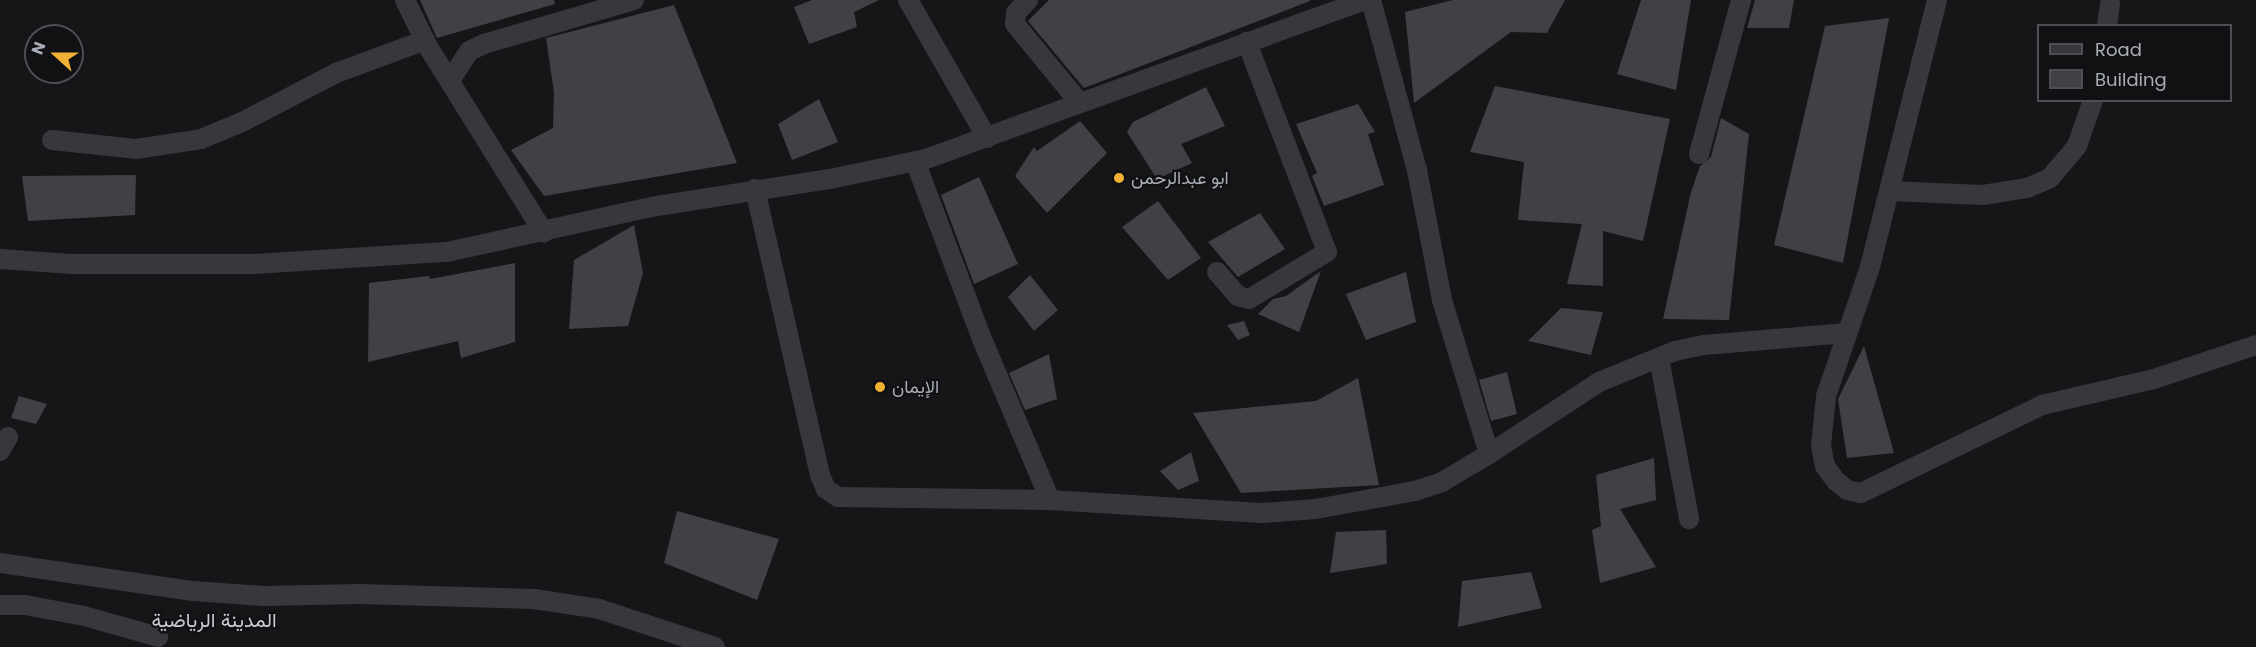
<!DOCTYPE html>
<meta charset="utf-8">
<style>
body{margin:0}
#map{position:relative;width:2256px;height:647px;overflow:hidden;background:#161618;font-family:Poppins,Vazirmatn,sans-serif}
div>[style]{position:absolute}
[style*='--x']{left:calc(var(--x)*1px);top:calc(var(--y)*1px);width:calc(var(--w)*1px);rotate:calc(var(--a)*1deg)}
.building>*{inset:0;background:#404145}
.minor>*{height:20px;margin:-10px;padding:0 10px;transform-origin:10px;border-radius:10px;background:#37383d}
.dots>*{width:16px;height:16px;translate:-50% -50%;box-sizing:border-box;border:3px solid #111113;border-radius:50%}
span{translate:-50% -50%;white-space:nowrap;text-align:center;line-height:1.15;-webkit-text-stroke:4.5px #111113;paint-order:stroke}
.poi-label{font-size:18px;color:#a8adb8}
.left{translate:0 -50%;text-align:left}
.neighbourhood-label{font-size:20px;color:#c9ccd4}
.legend{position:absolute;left:2037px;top:24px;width:195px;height:78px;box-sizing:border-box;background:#111113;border:2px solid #4d4f55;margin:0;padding:8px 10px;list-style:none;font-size:18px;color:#a8adb8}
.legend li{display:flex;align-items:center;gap:12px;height:30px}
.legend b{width:30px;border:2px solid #4d4f55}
.north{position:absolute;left:24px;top:24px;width:60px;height:60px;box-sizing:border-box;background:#111113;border:2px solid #4d4f55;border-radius:50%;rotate:291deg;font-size:16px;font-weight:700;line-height:24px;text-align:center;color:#a8adb8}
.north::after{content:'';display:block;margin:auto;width:21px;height:27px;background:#f2b134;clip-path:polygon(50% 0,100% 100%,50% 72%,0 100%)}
</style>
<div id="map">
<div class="building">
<i style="clip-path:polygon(420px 0,554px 0,555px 4px,437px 38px)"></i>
<i style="clip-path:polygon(812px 0,879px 0,854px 12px,857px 27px,809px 44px,794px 7px)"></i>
<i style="clip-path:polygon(1049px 0,1310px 0,1310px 1px,1084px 88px,1028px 21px)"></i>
<i style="clip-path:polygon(1453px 0,1565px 0,1547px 33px,1511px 32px,1414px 103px,1405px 12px)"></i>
<i style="clip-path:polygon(1641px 0,1691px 0,1676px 90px,1617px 74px)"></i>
<i style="clip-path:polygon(1755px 0,1794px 0,1789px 28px,1747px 28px)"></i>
<i style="clip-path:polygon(674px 5px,737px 163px,544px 196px,511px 150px,553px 128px,554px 93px,546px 38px)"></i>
<i style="clip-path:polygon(1889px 18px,1843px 263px,1774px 245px,1825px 26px)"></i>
<i style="clip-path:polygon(1495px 86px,1670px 119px,1643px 241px,1603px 231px,1603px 286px,1567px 284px,1582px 224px,1518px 220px,1524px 162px,1470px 152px)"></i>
<i style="clip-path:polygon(1206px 87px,1225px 126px,1181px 144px,1192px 163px,1157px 179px,1127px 132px,1133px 122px)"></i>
<i style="clip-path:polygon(819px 99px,838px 142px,792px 160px,778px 124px)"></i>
<i style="clip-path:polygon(1358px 104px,1375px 132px,1368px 134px,1384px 185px,1324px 206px,1312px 176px,1317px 173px,1296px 124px)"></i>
<i style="clip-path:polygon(1721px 118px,1749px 134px,1729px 320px,1663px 319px,1691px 192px,1700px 166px,1711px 157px)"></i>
<i style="clip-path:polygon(1080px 121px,1107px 153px,1047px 213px,1015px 176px,1034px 147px,1037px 151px)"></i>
<i style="clip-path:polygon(136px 175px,135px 215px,28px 221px,22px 176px)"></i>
<i style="clip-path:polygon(979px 177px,1018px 264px,974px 284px,941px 195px)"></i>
<i style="clip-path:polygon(1158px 201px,1201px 258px,1168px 280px,1122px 227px)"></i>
<i style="clip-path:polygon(1260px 213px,1285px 249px,1238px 277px,1208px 242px)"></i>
<i style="clip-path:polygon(634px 225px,643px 273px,628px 326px,569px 329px,574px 260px)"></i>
<i style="clip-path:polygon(515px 263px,515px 342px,461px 358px,458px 341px,368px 362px,369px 283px,429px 276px,430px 279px)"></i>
<i style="clip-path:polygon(1321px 271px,1299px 332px,1258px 314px,1273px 299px,1286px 296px)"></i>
<i style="clip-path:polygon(1406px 272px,1416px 322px,1366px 340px,1346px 294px)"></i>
<i style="clip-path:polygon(1030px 275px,1058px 310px,1034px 331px,1008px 297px)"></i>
<i style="clip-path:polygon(1561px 308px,1603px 312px,1591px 355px,1528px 341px)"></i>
<i style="clip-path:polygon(1244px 321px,1250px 335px,1238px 340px,1227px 325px)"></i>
<i style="clip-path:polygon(1864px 346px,1894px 453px,1847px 458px,1838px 399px)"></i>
<i style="clip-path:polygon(1049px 354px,1057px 399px,1025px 410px,1009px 373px)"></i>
<i style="clip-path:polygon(1507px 372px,1517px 414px,1491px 421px,1479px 380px)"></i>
<i style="clip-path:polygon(1358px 378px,1379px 485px,1241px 493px,1193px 413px,1316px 401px)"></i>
<i style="clip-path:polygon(19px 396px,47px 404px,36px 424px,11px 418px)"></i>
<i style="clip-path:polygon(1191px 452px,1199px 481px,1178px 490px,1160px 471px)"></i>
<i style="clip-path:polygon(1654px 458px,1656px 500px,1620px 509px,1656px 567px,1600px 583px,1592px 530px,1601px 526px,1596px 475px)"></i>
<i style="clip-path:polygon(677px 511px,779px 539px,757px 600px,664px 563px)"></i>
<i style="clip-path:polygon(1386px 530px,1387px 564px,1330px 573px,1336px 532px)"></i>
<i style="clip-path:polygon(1531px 572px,1542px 608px,1458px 627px,1462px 581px)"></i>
</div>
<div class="minor">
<i style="--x:405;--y:0;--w:50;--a:63.9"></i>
<i style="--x:427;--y:45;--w:221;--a:58.1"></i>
<i style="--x:908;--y:0;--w:159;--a:60.2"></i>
<i style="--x:1028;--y:0;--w:18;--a:133"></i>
<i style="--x:1016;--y:13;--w:11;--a:95"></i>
<i style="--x:1015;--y:24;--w:102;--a:50.6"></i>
<i style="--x:1371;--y:0;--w:176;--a:74.9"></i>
<i style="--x:1417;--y:170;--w:132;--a:79.1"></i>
<i style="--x:1442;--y:300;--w:161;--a:73"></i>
<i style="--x:1489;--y:454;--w:131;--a:-33.2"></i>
<i style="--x:1599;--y:382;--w:82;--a:-22.2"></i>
<i style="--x:1675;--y:351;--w:30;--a:-12"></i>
<i style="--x:1704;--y:345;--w:143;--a:-4.8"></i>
<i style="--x:1937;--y:0;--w:275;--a:104.1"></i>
<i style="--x:1870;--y:267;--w:136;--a:108.8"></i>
<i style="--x:1826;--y:396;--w:50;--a:95.7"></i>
<i style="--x:1821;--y:446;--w:20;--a:79"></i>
<i style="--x:1825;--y:466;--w:19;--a:54"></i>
<i style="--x:1836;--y:481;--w:14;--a:39"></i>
<i style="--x:1847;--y:490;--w:14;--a:12"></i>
<i style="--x:1861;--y:493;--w:201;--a:-25.9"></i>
<i style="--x:2042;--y:405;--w:115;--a:-13.1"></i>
<i style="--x:2154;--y:379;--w:108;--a:-18.4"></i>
<i style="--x:2107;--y:26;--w:22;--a:-82"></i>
<i style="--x:451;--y:79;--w:33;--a:-57"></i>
<i style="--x:469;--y:51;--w:17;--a:-25"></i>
<i style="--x:484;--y:44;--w:156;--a:-16.3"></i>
<i style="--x:52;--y:140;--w:84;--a:6.1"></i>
<i style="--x:136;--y:149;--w:66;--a:-8.7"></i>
<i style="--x:201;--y:139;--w:44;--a:-22.5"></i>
<i style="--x:242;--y:122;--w:106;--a:-27.5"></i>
<i style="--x:336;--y:73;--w:95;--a:-20.3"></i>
<i style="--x:1699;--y:154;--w:160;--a:-74.7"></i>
<i style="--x:915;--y:161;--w:190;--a:69.4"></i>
<i style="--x:982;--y:339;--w:175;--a:67.1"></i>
<i style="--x:755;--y:189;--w:293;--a:77.2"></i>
<i style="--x:820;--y:475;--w:15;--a:67"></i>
<i style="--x:826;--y:489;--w:14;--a:34"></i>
<i style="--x:838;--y:497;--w:212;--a:0.8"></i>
<i style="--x:1050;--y:500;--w:212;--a:3.5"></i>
<i style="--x:1262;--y:513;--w:54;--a:-4.2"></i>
<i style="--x:1316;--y:509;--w:101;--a:-10.3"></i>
<i style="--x:1415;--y:491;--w:28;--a:-18"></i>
<i style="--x:1442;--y:482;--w:55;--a:-30.8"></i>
<i style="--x:1890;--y:191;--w:93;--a:2.5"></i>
<i style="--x:1983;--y:195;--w:45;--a:-9"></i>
<i style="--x:2027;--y:188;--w:25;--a:-23"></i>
<i style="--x:2050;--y:178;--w:42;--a:-49.8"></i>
<i style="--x:2077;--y:146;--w:49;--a:-70.8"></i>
<i style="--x:0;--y:259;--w:72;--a:4"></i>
<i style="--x:72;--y:264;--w:182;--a:0"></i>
<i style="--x:254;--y:264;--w:193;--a:-3.6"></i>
<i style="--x:447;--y:252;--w:215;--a:-12.4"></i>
<i style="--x:657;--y:206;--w:175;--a:-8.9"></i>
<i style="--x:830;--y:179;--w:98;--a:-11.8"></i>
<i style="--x:926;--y:159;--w:468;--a:-19.9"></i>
<i style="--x:1217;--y:272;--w:32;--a:49"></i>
<i style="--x:1238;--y:296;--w:11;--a:15"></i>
<i style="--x:1249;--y:299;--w:91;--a:-31.1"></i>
<i style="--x:1327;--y:252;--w:225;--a:-110.9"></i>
<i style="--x:1659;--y:358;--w:164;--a:79.4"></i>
<i style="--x:0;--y:451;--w:16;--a:-60"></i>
<i style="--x:0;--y:563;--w:195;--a:8.3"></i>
<i style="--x:193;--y:591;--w:71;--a:4"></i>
<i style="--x:264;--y:596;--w:95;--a:-1.2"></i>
<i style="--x:359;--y:594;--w:175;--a:1.6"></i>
<i style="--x:534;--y:599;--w:66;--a:8.7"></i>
<i style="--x:599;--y:609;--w:122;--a:18.1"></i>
<i style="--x:0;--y:605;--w:25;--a:0"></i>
<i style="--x:25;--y:605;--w:60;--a:10.6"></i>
<i style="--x:84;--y:616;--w:77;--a:15.8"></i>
</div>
<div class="dots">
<i style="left:1119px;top:178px;background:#f2b134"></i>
<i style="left:880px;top:387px;background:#f2b134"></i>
</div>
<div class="poi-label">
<span class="left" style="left:1131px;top:178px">ابو عبدالرحمن</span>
<span class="left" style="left:892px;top:387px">الإيمان</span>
</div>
<div class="neighbourhood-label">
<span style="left:214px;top:620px">المدينة الرياضية</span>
</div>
<ul class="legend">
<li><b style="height:8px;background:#37383d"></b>Road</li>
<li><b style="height:16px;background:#404145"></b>Building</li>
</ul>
<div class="north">N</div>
</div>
